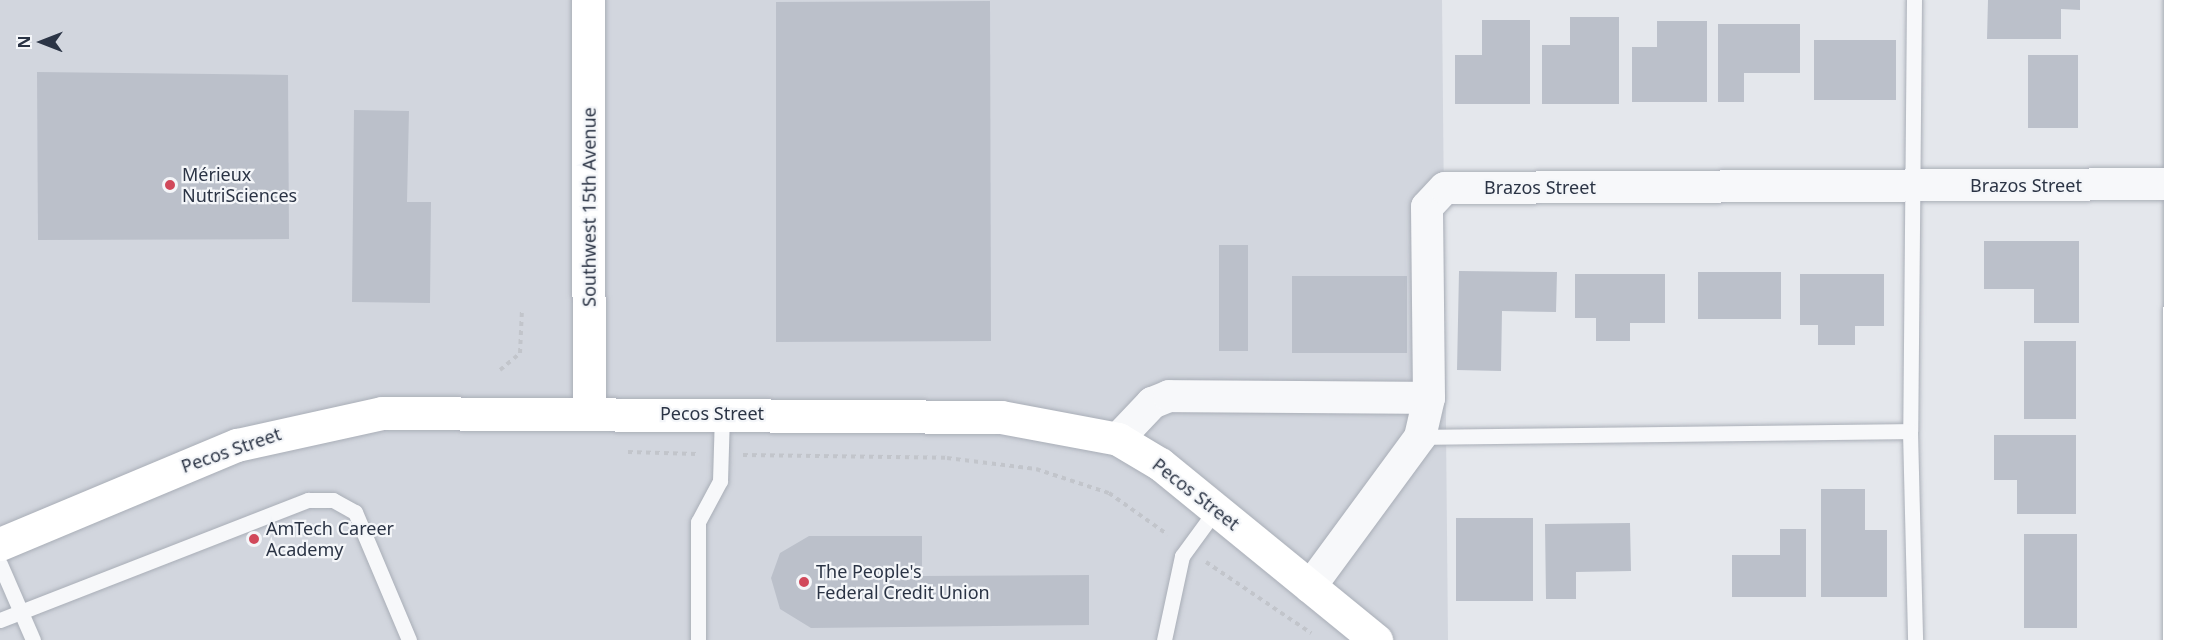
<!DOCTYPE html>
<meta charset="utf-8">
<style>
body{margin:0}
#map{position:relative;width:2192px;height:640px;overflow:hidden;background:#e4e7ec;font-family:"Noto Sans",sans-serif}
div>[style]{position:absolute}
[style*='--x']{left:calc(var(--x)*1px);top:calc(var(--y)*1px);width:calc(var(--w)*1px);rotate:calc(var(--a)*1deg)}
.built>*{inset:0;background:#d2d6de}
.building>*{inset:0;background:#bbc0ca}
.path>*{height:4px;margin-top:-2px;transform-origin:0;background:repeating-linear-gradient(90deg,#c2c5cb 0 4.5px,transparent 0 9px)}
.roads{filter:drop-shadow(0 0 2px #a9aeb7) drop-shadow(0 0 2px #a9aeb7)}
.lane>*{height:15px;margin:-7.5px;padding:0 7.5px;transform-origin:7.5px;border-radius:7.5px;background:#f7f8fa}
.street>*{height:32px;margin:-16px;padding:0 16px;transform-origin:16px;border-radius:16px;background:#f7f8fa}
.secondary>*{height:33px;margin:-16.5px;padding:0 16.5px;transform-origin:16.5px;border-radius:16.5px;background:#fff}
.dots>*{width:16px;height:16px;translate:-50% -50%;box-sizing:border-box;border:3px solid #f4f6f9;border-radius:50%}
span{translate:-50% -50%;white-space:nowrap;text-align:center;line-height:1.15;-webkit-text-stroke:4.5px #f4f6f9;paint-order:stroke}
.poi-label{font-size:18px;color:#2b3445}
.left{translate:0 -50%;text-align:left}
.street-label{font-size:18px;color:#2b3445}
.north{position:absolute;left:12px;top:12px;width:60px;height:60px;-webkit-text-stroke:4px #f4f6f9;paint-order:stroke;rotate:270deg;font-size:16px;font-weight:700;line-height:24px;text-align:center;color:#2b3445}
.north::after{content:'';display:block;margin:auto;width:21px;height:27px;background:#2b3445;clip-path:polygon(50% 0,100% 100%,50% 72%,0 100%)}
</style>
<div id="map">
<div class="built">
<i style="clip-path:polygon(0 0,1442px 0,1448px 640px,0 640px)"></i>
</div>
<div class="building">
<i style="clip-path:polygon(1988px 0,2080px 0,2080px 10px,2061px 9px,2061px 39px,1987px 39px)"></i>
<i style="clip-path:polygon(990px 1px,991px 341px,776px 342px,776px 2px)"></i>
<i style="clip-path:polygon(1570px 17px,1619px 17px,1619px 104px,1542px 104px,1542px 45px,1570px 45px)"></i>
<i style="clip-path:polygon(1482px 20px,1530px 20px,1530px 104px,1455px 104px,1455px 55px,1482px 55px)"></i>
<i style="clip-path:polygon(1657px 21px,1707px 21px,1707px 102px,1632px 102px,1632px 47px,1657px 47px)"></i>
<i style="clip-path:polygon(1718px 24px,1800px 24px,1800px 73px,1744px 73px,1744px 102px,1718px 102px)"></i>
<i style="clip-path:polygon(1814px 40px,1896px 40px,1896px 100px,1814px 100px)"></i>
<i style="clip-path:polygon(2028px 55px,2078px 55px,2078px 128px,2028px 128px)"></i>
<i style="clip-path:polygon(37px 72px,288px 75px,289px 239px,38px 240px)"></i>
<i style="clip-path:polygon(354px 110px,409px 111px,407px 202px,431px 202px,430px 303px,352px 302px)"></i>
<i style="clip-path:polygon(1984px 241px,2079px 241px,2079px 323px,2034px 323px,2034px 289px,1984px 289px)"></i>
<i style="clip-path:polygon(1219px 245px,1248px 245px,1248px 351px,1219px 351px)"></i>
<i style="clip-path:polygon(1459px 271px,1557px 272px,1556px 312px,1502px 311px,1501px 371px,1457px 370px)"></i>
<i style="clip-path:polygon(1698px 272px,1781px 272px,1781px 319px,1698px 319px)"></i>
<i style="clip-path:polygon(1575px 274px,1665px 274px,1665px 323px,1630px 323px,1630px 341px,1596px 341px,1596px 318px,1575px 318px)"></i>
<i style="clip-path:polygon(1800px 274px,1884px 274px,1884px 326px,1855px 326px,1855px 345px,1818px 345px,1818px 325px,1800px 325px)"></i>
<i style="clip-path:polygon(1292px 276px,1407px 276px,1407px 353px,1292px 353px)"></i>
<i style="clip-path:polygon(2024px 341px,2076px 341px,2076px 419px,2024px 419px)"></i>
<i style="clip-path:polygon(1994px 435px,2076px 435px,2076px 514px,2017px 514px,2017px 480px,1994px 480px)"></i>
<i style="clip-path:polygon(1821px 489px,1865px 489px,1865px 530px,1887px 530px,1887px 597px,1821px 597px)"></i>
<i style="clip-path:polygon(1456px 518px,1533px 518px,1533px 601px,1456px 601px)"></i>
<i style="clip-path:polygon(1630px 523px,1631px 571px,1576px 572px,1576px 599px,1546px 599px,1545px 524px)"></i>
<i style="clip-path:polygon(1780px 529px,1806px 529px,1806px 597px,1732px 597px,1732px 555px,1780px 555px)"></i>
<i style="clip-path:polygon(2024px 534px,2077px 534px,2077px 628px,2024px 628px)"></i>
<i style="clip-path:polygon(809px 536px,922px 536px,922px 576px,1089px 575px,1089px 625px,811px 628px,780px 609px,771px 578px,780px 553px)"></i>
</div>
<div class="path">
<i style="--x:500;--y:370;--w:26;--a:-40"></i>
<i style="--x:520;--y:353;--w:44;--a:-87.4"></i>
<i style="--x:628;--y:452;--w:69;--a:1.7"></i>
<i style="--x:743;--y:455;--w:204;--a:0.8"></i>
<i style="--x:947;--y:458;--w:90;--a:7"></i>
<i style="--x:1036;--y:469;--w:77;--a:18.2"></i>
<i style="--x:1109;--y:493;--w:72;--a:35.4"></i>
<i style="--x:1206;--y:562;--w:127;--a:34.1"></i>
</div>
<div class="roads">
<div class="lane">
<i style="--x:1914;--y:0;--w:431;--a:90.5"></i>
<i style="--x:1910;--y:431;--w:209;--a:88.6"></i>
<i style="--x:1420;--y:437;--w:490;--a:-0.7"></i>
<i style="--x:0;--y:564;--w:83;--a:66.5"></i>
<i style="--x:0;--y:620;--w:331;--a:-21.3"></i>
<i style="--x:308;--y:500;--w:25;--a:0"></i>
<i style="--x:333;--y:500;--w:25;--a:29"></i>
<i style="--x:355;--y:512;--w:139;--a:67.1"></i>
<i style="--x:698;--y:640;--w:118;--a:-90"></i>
<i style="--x:698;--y:522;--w:47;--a:-61.8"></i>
<i style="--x:720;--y:481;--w:68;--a:-88.3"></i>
<i style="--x:1164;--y:640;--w:86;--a:-77.9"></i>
<i style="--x:1182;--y:556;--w:59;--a:-53.9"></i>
</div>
<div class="street">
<i style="--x:1118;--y:439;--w:50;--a:-46.6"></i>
<i style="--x:1152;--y:403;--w:18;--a:-22"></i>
<i style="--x:1169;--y:396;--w:260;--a:0.4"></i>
<i style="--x:1310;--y:587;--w:186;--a:-53.7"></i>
<i style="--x:1420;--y:437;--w:40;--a:-77"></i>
<i style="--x:1429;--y:398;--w:191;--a:-90.6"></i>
<i style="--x:1427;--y:207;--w:26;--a:-47"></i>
<i style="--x:1445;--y:188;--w:735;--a:-0.31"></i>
</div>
<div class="secondary">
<i style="--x:588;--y:0;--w:413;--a:89.9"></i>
<i style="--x:0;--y:544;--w:257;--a:-22.7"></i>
<i style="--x:237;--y:445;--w:148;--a:-12.4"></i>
<i style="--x:382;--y:413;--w:619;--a:0.37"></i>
<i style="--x:1001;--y:417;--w:119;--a:10.6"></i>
<i style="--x:1118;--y:439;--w:49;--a:30.8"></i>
<i style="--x:1160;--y:464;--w:279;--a:39.2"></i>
<i style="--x:2179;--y:640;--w:640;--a:-89.91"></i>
</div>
</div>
<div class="dots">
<i style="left:170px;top:185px;background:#d1495b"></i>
<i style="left:254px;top:539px;background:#d1495b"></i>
<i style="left:804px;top:582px;background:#d1495b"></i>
</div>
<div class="poi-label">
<span class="left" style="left:182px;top:185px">Mérieux<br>NutriSciences</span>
<span class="left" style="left:266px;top:539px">AmTech Career<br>Academy</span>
<span class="left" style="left:816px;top:582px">The People's<br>Federal Credit Union</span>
</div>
<div class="street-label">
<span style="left:2026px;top:185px">Brazos Street</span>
<span style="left:1540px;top:187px">Brazos Street</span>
<span style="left:589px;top:207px;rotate:-90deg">Southwest 15th Avenue</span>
<span style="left:712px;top:413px">Pecos Street</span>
<span style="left:231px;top:450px;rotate:-19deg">Pecos Street</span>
<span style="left:1196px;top:494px;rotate:38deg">Pecos Street</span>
</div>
<div class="north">N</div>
</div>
